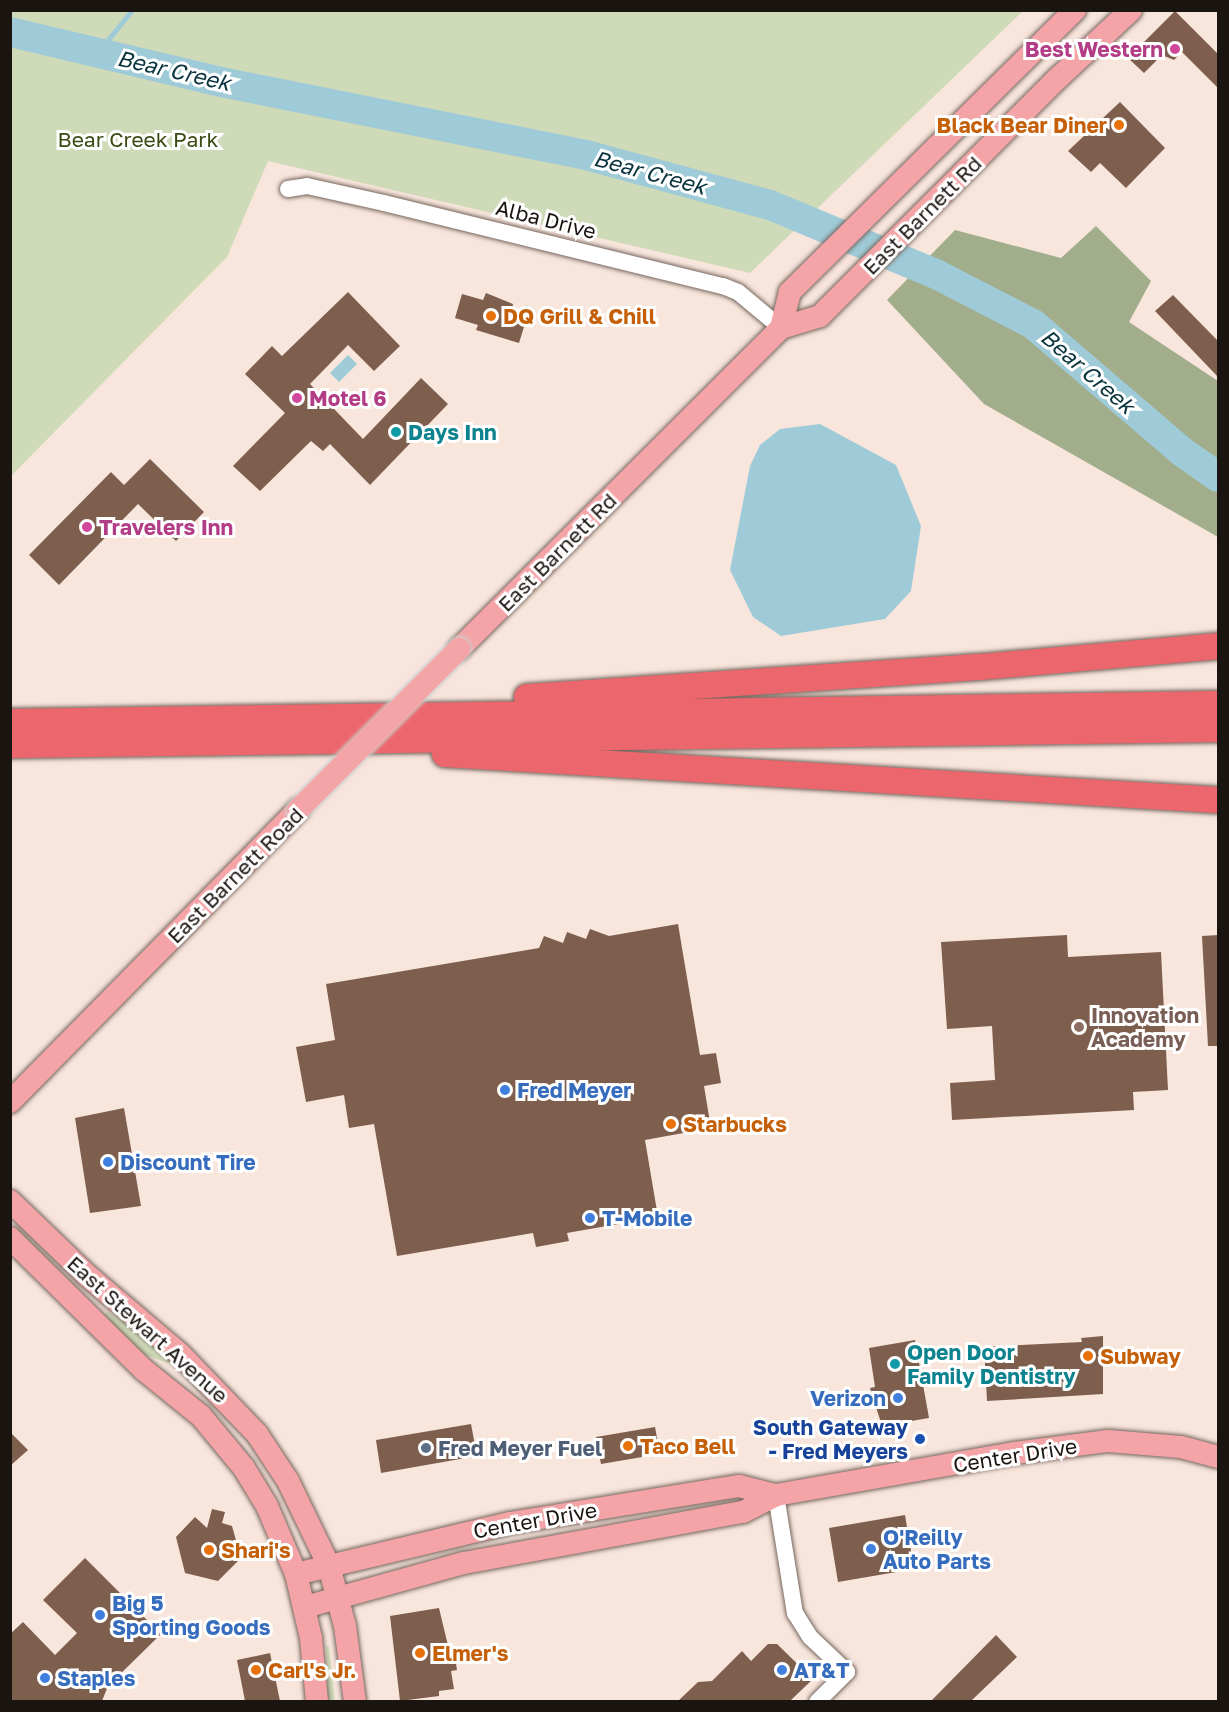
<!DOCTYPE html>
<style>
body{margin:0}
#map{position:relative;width:1229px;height:1712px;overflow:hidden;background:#f8e6dd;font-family:"Golos Text",sans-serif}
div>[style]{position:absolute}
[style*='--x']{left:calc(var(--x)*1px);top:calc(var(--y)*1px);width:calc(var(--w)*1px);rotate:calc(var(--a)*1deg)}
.green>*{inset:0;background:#cfdab8}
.forest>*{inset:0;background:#a2ad8b}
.water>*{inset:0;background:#9fcbd8}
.stream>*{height:5px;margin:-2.5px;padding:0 2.5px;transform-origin:2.5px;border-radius:2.5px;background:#9fcbd8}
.river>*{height:30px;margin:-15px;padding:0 15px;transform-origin:15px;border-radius:15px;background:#9fcbd8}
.building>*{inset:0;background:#7e5f4d}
.roads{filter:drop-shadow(0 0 2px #76675e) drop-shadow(0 0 2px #76675e)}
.minor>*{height:16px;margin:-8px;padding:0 8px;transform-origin:8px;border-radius:8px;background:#fff}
.major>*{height:22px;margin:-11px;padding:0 11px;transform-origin:11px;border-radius:11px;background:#f4a4a7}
.highway>*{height:26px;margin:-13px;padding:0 13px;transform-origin:13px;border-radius:13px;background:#ec676d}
.bridges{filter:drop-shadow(0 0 2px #cdcccb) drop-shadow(0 0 2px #cdcccb)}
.major-bridge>*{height:22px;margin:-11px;padding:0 11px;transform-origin:11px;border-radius:11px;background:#f4a4a7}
.dots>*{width:16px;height:16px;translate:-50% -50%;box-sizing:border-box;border:3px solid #fff;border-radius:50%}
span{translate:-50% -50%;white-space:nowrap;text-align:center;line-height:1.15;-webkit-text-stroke:6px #fff;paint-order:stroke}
.hotel-label{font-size:21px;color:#b23c85;font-weight:700}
.right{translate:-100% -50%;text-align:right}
.left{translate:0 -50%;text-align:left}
.food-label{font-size:21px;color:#c56008;font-weight:700}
.park-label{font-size:21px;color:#3c4a13}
.street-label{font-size:21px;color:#1b1512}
.culture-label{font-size:21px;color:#0d838f;font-weight:700}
.education-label{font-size:21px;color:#785e54;font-weight:700}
.shop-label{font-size:21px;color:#366cbe;font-weight:700}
.transit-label{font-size:21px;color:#164399;font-weight:700}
.service-label{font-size:21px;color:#4e5e75;font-weight:700}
.water-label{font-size:22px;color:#0a343e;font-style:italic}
.frame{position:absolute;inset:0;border:12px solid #1b1512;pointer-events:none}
</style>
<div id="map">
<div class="green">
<i style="clip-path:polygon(11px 10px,1023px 10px,1023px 11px,750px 273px,268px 161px,227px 257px,11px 476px)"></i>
<i style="clip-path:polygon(108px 1312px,134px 1326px,176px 1366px,143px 1354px,103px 1315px)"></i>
<i style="clip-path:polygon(326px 1645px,329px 1647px,335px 1701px,328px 1701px)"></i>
</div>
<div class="forest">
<i style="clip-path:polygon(1096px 226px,1151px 281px,1129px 322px,1218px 381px,1218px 537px,984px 404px,887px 300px,955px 230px,1061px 258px)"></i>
</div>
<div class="water">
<i style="clip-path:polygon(348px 355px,357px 364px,339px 382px,330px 373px)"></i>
<i style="clip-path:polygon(820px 424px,896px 465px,921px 526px,911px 591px,885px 619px,781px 636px,753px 617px,730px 570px,750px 466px,760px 445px,780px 429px)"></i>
</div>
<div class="stream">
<i style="--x:98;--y:52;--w:54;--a:-51"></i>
</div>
<div class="river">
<i style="--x:10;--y:32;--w:222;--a:13.3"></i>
<i style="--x:226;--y:83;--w:367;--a:11.3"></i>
<i style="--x:586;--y:155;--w:191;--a:15.2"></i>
<i style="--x:770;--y:205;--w:180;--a:22.6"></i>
<i style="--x:936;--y:274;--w:109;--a:27.3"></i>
<i style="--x:1033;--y:324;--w:195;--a:40.6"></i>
<i style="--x:1181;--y:451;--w:45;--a:35.1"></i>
</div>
<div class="building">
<i style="clip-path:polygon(1175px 11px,1218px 54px,1218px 88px,1182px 52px,1174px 60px,1162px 55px,1144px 73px,1128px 58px)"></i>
<i style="clip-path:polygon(1120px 102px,1165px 148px,1126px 188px,1100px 163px,1091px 172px,1068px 151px)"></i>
<i style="clip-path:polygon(348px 292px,400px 346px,374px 371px,348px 345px,310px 384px,363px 439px,421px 378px,448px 404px,370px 485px,330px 444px,323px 451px,311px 441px,260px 491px,233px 466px,285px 413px,245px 374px,272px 346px,282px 356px)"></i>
<i style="clip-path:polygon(486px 293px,513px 304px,512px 310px,528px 314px,519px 343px,476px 330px,478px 325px,455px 318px,462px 294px,483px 300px)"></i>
<i style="clip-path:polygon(1173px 295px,1218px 341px,1218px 377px,1155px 311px)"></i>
<i style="clip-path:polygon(150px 459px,204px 512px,176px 541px,138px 504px,59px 585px,29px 555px,111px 472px,124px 485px)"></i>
<i style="clip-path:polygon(678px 924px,700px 1055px,716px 1053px,721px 1083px,704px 1086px,711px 1128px,645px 1140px,658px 1217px,567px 1233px,569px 1241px,536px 1247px,533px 1233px,397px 1256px,374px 1124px,349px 1128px,344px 1095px,306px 1102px,296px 1047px,335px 1040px,326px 984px,539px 948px,544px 936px,563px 943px,567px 932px,586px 939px,590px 929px,609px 936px)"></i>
<i style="clip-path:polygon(1067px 935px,1068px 957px,1161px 952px,1168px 1090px,1133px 1092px,1134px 1110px,952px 1120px,950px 1083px,995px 1080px,992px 1026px,947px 1029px,941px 942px)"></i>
<i style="clip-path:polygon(1218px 935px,1218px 1046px,1208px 1046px,1202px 936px)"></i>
<i style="clip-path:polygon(124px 1108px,141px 1206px,90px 1213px,75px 1118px)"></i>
<i style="clip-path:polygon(1103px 1336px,1103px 1394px,987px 1401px,984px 1347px,1082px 1342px,1081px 1338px)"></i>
<i style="clip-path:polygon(915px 1340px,929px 1418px,882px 1426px,870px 1388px,875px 1387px,869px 1348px)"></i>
<i style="clip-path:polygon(471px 1424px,477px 1456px,381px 1473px,376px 1440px)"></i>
<i style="clip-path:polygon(655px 1427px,660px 1454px,601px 1464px,596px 1437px)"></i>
<i style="clip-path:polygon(10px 1432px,28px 1450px,10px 1466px)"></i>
<i style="clip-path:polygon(212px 1509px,225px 1512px,222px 1523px,232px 1526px,241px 1558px,218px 1581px,185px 1573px,176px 1537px,195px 1517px,207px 1528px)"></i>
<i style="clip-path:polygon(905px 1515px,914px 1569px,838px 1582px,829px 1528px)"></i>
<i style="clip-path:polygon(85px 1558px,161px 1634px,108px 1686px,102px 1701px,10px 1701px,10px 1634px,23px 1622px,55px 1655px,77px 1633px,43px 1600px)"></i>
<i style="clip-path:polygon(439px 1608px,451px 1658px,455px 1657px,457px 1670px,451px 1671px,454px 1689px,439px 1691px,439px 1696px,400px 1701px,390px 1616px)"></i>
<i style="clip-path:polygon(996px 1635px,1017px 1657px,971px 1701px,931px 1701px)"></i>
<i style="clip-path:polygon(768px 1644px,777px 1644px,813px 1679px,790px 1701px,678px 1701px,698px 1682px,712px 1681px,742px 1651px,751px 1661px)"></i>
<i style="clip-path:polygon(270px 1653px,280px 1701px,245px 1701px,237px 1660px)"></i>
</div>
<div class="roads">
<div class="minor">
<i style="--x:288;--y:189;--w:19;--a:-9"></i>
<i style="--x:307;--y:186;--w:79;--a:12.4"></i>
<i style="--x:384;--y:203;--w:349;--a:13.8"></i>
<i style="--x:723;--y:286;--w:16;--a:22"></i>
<i style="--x:738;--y:292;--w:56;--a:39.9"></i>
<i style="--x:776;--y:1495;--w:120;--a:80.9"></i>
<i style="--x:795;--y:1613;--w:28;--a:58"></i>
<i style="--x:810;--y:1637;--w:51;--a:43.4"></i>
<i style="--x:847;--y:1672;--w:42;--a:135"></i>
</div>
<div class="major">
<i style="--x:781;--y:328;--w:37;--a:-76"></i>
<i style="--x:790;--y:292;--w:401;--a:-44.7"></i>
<i style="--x:459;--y:649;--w:455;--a:-44.9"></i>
<i style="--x:781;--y:328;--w:41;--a:-17.1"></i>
<i style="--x:820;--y:316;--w:335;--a:-45"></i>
<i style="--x:1057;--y:79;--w:101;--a:-43"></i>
<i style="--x:10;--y:1102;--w:410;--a:-45.4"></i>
<i style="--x:10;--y:1201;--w:108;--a:43.9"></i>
<i style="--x:88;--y:1276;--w:121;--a:40.3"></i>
<i style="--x:180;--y:1354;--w:111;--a:46.1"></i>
<i style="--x:257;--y:1434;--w:56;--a:56.6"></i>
<i style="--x:288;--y:1481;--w:94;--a:64.2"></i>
<i style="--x:329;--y:1566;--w:62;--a:75.1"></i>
<i style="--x:345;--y:1626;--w:77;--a:82.5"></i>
<i style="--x:10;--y:1238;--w:188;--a:44.6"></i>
<i style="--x:144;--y:1370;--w:73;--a:38.9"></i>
<i style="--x:201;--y:1416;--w:67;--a:50.4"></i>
<i style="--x:244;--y:1468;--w:44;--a:58.8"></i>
<i style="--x:267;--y:1506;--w:74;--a:66.9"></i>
<i style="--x:296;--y:1574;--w:66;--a:76.8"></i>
<i style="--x:311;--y:1638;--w:64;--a:84.6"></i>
<i style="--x:296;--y:1574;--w:220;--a:-13.4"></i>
<i style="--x:510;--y:1523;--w:232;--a:-9.2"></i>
<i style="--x:739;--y:1486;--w:38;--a:14"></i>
<i style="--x:305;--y:1607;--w:165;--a:-15.5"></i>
<i style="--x:464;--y:1563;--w:284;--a:-10.4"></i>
<i style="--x:743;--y:1512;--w:37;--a:-27"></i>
<i style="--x:776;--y:1495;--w:243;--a:-10"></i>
<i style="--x:1015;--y:1453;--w:94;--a:-7.4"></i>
<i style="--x:1108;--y:1441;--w:73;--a:4.7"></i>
<i style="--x:1181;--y:1447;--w:38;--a:15"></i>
</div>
<div class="highway">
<i style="--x:527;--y:697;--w:454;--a:-3.8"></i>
<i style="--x:980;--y:667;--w:239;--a:-5"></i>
<i style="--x:10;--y:722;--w:1208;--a:-0.85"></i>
<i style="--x:10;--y:745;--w:1208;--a:-0.76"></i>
<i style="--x:445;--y:754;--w:774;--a:3.41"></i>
</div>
</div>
<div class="bridges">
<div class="major-bridge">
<i style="--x:298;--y:810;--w:228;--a:-45"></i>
</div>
</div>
<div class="dots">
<i style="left:1175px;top:49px;background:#d1479c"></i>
<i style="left:1119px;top:125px;background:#e8710a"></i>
<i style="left:491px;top:316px;background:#e8710a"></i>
<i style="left:297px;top:398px;background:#d1479c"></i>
<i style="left:396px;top:432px;background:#0f9aa8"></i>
<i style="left:87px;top:527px;background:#d1479c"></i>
<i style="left:1079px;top:1027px;background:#8d6e63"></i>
<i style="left:505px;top:1090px;background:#3f7fe0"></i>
<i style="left:671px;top:1124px;background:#e8710a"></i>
<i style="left:108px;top:1162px;background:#3f7fe0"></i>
<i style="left:590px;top:1218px;background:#3f7fe0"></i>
<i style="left:1088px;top:1356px;background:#e8710a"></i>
<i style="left:895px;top:1364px;background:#0f9aa8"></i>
<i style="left:898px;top:1398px;background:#3f7fe0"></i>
<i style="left:920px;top:1439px;background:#1a4fb4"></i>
<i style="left:628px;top:1446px;background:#e8710a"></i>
<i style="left:426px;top:1448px;background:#5c6f8a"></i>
<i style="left:871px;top:1549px;background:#3f7fe0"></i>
<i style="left:209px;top:1550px;background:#e8710a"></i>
<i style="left:100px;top:1615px;background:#3f7fe0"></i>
<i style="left:420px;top:1653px;background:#e8710a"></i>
<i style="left:256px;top:1670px;background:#e8710a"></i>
<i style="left:782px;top:1670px;background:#3f7fe0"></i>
<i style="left:45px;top:1678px;background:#3f7fe0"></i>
</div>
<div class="hotel-label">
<span class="right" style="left:1163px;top:49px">Best Western</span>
<span class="left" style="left:309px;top:398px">Motel 6</span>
<span class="left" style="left:99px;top:527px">Travelers Inn</span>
</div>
<div class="food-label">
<span class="right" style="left:1107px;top:125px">Black Bear Diner</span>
<span class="left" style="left:503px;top:316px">DQ Grill &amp; Chill</span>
<span class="left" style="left:683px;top:1124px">Starbucks</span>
<span class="left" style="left:1100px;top:1356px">Subway</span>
<span class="left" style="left:640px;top:1446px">Taco Bell</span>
<span class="left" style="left:221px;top:1550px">Shari's</span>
<span class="left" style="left:432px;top:1653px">Elmer's</span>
<span class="left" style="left:268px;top:1670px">Carl's Jr.</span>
</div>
<div class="park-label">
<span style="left:138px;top:139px">Bear Creek Park</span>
</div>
<div class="street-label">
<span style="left:922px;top:215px;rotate:-45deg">East Barnett Rd</span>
<span style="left:546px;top:219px;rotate:14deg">Alba Drive</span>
<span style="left:557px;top:552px;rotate:-45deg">East Barnett Rd</span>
<span style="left:235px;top:875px;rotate:-45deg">East Barnett Road</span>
<span style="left:148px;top:1329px;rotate:42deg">East Stewart Avenue</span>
<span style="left:1015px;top:1455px;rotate:-9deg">Center Drive</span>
<span style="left:535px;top:1520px;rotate:-10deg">Center Drive</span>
</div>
<div class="culture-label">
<span class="left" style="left:408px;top:432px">Days Inn</span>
<span class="left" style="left:907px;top:1364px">Open Door<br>Family Dentistry</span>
</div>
<div class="education-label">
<span class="left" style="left:1091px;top:1027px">Innovation<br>Academy</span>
</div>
<div class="shop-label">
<span class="left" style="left:517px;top:1090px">Fred Meyer</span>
<span class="left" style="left:120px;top:1162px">Discount Tire</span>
<span class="left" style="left:602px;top:1218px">T-Mobile</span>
<span class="right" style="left:886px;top:1398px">Verizon</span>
<span class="left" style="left:883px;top:1549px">O'Reilly<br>Auto Parts</span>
<span class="left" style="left:112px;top:1615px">Big 5<br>Sporting Goods</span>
<span class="left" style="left:794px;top:1670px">AT&amp;T</span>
<span class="left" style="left:57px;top:1678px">Staples</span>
</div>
<div class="transit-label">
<span class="right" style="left:908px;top:1439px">South Gateway<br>- Fred Meyers</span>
</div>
<div class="service-label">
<span class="left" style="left:438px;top:1448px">Fred Meyer Fuel</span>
</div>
<div class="water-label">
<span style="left:174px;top:70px;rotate:13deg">Bear Creek</span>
<span style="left:650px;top:172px;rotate:15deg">Bear Creek</span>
<span style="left:1088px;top:371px;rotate:41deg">Bear Creek</span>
</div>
<div class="frame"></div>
</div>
